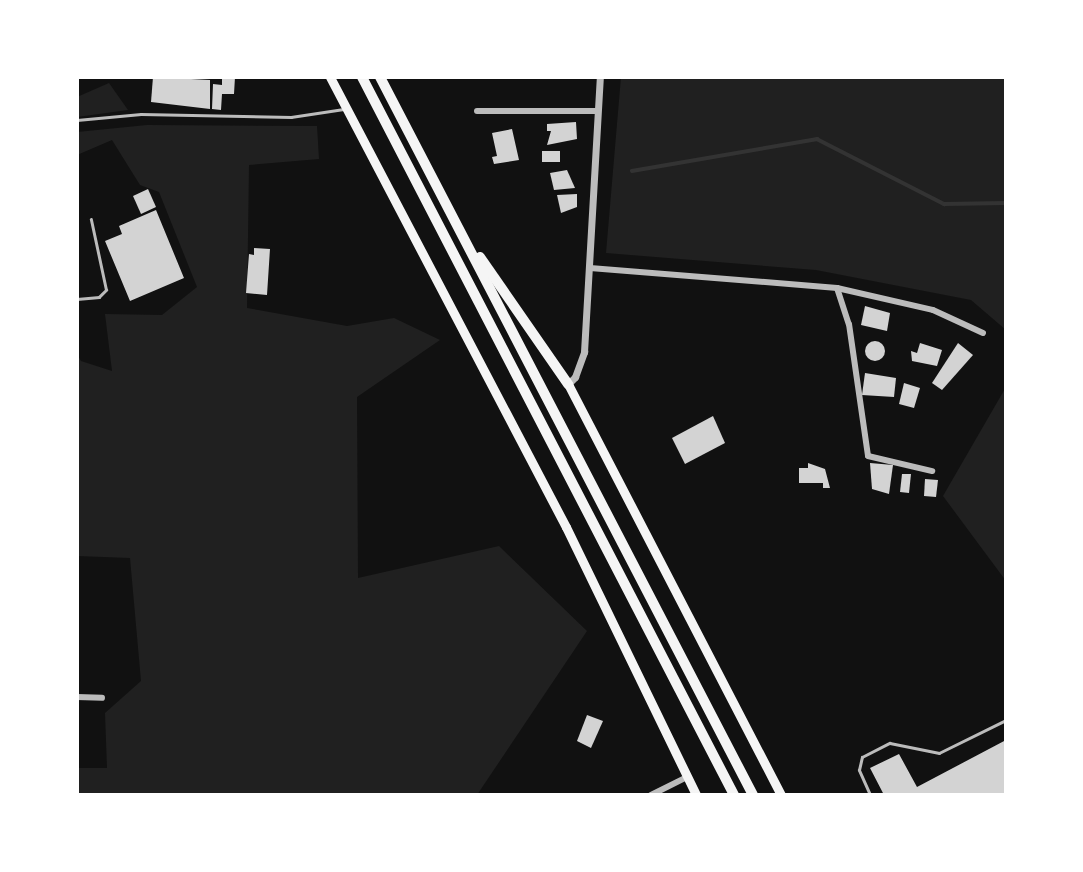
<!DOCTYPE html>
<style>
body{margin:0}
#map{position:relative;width:1083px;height:872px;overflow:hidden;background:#111;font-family:Mulish,sans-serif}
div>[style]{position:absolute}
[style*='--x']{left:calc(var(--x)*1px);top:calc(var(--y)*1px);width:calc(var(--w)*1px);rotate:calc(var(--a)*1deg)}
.green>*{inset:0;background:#202020}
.stream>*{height:3.5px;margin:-1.75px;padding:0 1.75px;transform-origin:1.75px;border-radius:1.75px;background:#333}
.building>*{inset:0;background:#d3d3d3}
.round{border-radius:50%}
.service>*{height:2.5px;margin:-1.25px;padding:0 1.25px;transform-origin:1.25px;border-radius:1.25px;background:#bcbcbc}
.minor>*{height:6px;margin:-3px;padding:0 3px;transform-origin:3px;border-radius:3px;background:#bcbcbc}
.tertiary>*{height:7px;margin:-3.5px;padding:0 3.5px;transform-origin:3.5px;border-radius:3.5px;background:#bcbcbc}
.secondary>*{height:9px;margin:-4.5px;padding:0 4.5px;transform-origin:4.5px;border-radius:4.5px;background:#f5f5f5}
.motorway>*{height:10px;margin:-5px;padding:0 5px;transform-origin:5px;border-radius:5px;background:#f5f5f5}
span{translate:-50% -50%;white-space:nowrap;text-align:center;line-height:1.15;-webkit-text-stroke:6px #fff;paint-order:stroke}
.frame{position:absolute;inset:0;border:79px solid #fff;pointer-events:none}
</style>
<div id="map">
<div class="green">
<i style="clip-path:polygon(621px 77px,1006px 77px,1006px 330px,971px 300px,816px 270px,606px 253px)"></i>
<i style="clip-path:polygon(109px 83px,128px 110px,77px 117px,77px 97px)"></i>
<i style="clip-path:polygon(147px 125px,317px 126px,319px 159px,249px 165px,247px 308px,347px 326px,394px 318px,440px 340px,357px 397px,358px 578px,499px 546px,587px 631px,477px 795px,77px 795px,77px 768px,107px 768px,105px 713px,141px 681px,130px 558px,77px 556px,77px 354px,81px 361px,112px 371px,105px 314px,162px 315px,197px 287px,159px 192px,140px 185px,112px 140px,77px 155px,77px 132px)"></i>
<i style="clip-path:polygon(1006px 387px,1006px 581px,943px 496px)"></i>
</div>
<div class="stream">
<i style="--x:632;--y:171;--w:188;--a:-9.8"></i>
<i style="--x:817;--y:139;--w:143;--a:27.1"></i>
<i style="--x:944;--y:204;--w:62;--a:-0.9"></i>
</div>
<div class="building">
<i style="clip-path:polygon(153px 77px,210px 80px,210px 109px,151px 102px)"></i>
<i style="clip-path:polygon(222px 77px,235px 77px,234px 94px,222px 94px,221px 110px,212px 109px,213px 84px,222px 85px)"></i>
<i style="clip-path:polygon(576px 122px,577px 139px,547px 145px,551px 131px,547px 131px,547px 124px)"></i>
<i style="clip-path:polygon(512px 129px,519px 160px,494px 164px,492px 157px,497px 156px,492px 133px)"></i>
<i style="clip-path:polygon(542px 151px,560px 151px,560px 162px,542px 162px)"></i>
<i style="clip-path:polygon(567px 170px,575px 188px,554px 190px,550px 173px)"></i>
<i style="clip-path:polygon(148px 189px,156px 207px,141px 214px,133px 196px)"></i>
<i style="clip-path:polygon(577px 194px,577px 207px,561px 213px,557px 195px)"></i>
<i style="clip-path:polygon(156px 210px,184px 278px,130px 301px,105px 241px,122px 234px,119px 226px)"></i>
<i style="clip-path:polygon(254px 248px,270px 249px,267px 295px,246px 293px,249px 254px,254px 255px)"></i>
<i style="clip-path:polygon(865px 306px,890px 313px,887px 331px,861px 325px)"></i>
<i class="round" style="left:865px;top:341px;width:20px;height:20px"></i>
<i style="clip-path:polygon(920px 343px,942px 350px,937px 366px,912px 361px,911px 351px,917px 353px)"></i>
<i style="clip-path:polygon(958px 343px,973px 355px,942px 390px,932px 383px)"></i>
<i style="clip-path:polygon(865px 373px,896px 378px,894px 397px,862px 395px)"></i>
<i style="clip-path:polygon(904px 383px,920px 388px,914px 408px,899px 404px)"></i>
<i style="clip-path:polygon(713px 416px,725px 443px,685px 464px,672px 438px)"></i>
<i style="clip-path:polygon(808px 463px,825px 469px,830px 488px,823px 488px,823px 483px,799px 483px,799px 468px,808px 468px)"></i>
<i style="clip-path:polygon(870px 463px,893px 465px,889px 494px,872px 489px)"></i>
<i style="clip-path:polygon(902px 474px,911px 474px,909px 493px,900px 492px)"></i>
<i style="clip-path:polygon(925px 479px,938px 480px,936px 497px,924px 496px)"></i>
<i style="clip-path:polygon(587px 715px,603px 721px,591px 748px,577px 741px)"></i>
<i style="clip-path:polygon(1006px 740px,1006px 795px,884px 795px,870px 768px,899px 754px,917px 787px)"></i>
</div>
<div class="service">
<i style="--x:77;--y:120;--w:64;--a:-5.4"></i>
<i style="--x:141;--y:114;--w:150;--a:1.1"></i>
<i style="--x:291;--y:117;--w:53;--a:-8.7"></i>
<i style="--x:77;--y:299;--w:22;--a:-5"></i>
<i style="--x:99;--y:297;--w:10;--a:-45"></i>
<i style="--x:106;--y:290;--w:72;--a:-102.1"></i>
<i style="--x:870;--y:795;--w:27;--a:-114"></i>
<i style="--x:859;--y:770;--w:13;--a:-77"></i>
<i style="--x:862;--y:757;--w:31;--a:-27"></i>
<i style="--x:890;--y:743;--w:50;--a:11.5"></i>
<i style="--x:939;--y:753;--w:75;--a:-26.2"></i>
</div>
<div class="minor">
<i style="--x:477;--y:111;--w:121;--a:0"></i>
<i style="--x:590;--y:268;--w:248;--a:4.6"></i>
<i style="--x:837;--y:288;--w:98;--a:12.9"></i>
<i style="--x:933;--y:310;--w:55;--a:24.7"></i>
<i style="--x:837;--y:288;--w:38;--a:72"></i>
<i style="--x:849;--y:324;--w:133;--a:81.8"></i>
<i style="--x:868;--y:456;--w:66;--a:13.2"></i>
<i style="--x:77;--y:697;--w:25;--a:2"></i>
<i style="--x:651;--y:795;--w:40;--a:-26.6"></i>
</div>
<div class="tertiary">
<i style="--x:568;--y:384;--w:10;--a:-45"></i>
<i style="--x:575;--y:377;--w:27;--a:-70"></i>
<i style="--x:584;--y:352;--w:275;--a:-86.7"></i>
</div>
<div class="secondary">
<i style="--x:330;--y:77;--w:508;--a:62.33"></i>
<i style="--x:566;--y:527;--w:298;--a:64.1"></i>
<i style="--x:568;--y:384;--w:463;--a:62.6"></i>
</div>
<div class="motorway">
<i style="--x:362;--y:77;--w:809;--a:62.61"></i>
<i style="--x:380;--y:77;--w:809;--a:62.55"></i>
<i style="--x:480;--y:257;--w:155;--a:55.3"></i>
</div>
<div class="frame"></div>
</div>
